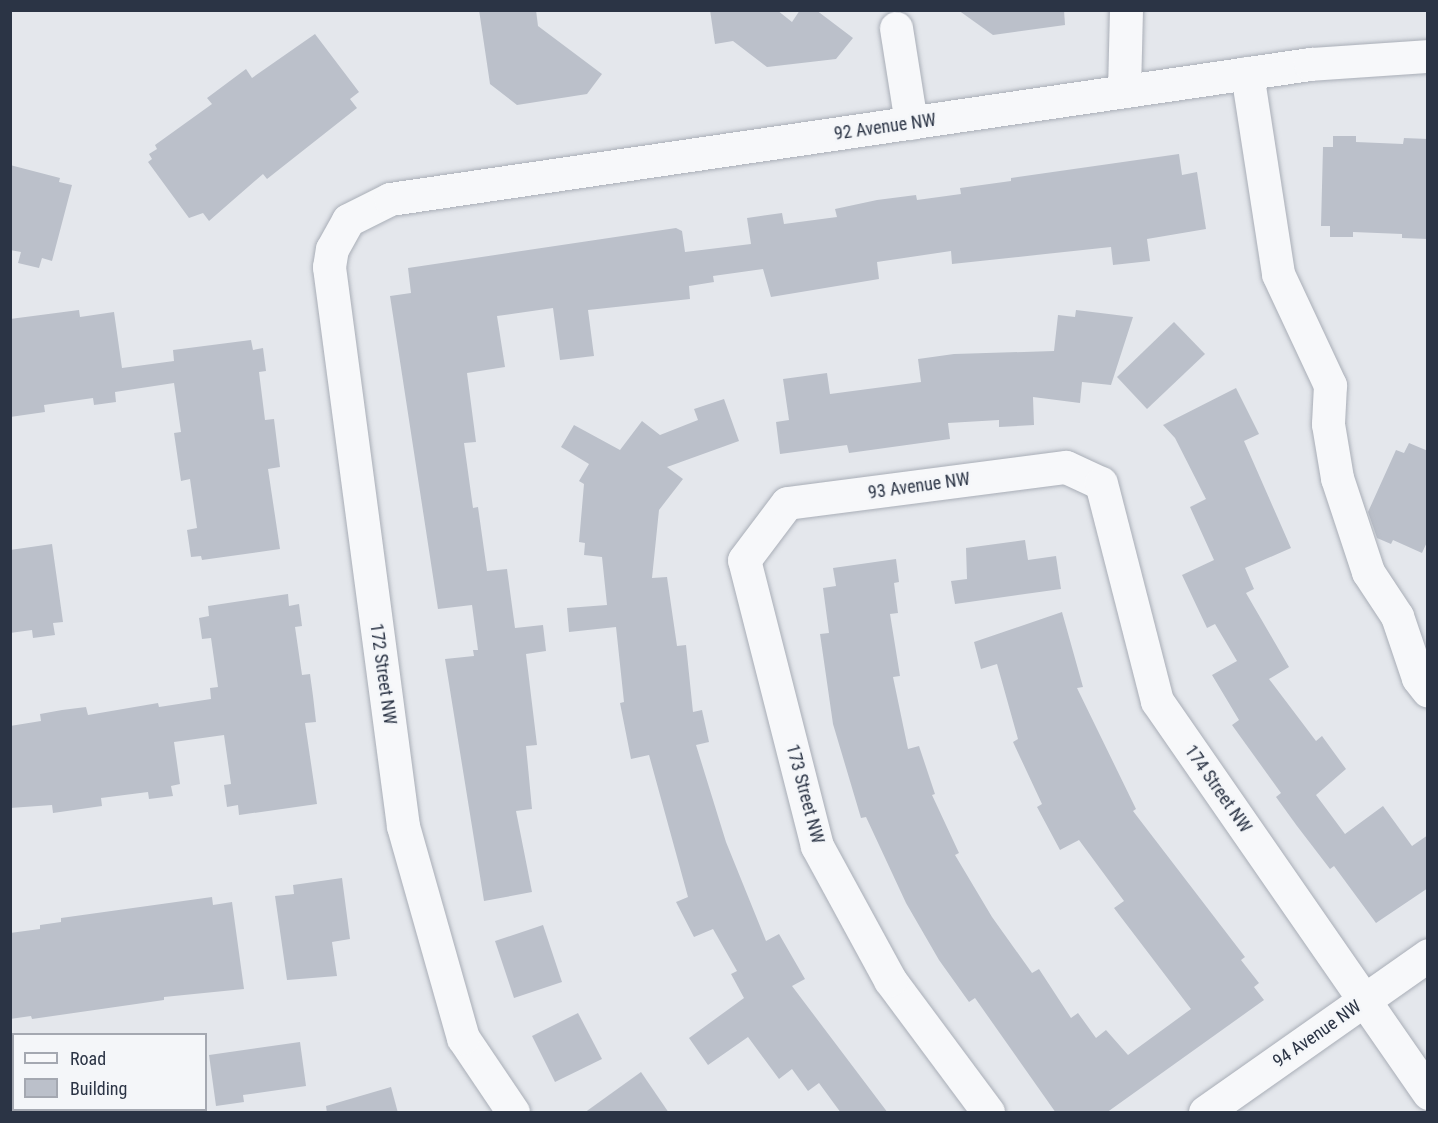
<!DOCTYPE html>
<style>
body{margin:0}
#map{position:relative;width:1438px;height:1123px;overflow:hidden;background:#e4e7ec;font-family:"Roboto Condensed",sans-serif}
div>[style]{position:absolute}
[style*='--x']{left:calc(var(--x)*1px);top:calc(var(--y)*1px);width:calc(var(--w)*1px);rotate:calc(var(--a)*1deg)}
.building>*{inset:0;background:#bbc0ca}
.roads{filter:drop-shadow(0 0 2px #a9aeb7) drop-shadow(0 0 2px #a9aeb7)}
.minor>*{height:33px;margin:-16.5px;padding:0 16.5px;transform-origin:16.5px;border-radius:16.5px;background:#f7f8fa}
span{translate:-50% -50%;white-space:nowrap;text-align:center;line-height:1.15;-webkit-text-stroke:4.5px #f4f6f9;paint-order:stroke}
.street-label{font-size:18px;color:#2b3445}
.frame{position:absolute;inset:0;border:12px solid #2b3445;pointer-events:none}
.legend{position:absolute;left:12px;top:1033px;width:195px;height:78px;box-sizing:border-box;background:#f4f6f9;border:2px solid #a4a8b1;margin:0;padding:8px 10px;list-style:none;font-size:18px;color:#2b3445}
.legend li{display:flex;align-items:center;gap:12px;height:30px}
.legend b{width:30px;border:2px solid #a4a8b1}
</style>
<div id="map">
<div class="building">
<i style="clip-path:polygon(479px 10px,536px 10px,538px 26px,602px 74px,587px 94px,517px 105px,490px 84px)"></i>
<i style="clip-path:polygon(710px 10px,777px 10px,792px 22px,800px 10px,816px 10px,853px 38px,836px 59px,767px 67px,733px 41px,715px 44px)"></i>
<i style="clip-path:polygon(958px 10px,1064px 10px,1065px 25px,993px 35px)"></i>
<i style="clip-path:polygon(315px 34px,359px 92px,350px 99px,357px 108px,267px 179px,263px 174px,209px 221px,203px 213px,189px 218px,148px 162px,152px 159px,149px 154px,157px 149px,155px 145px,212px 104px,207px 98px,246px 69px,252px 78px)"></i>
<i style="clip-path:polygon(1333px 136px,1356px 136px,1356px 142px,1403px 144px,1404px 138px,1428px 139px,1428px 239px,1402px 238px,1402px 234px,1353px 232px,1353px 237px,1330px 237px,1330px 226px,1321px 226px,1323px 147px,1333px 147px)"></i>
<i style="clip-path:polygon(1179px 154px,1182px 175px,1197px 172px,1206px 229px,1147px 239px,1150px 261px,1113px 265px,1111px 247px,952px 264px,951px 251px,877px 262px,879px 279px,771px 297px,763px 269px,713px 276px,714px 282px,689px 286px,690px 299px,588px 310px,594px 356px,560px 360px,553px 308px,497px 316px,505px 367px,467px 373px,476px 442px,464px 443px,473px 508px,478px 507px,487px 571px,507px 569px,515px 628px,543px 625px,546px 651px,526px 654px,537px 745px,526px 746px,532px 809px,516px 811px,532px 892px,484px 901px,445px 659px,474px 656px,473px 650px,478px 650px,472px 605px,438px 609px,390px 296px,411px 293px,408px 268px,676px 228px,682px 231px,685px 252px,751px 244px,747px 218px,782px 213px,784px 224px,837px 217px,835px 209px,877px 200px,916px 195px,917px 200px,961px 194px,960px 188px,1011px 181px,1011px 178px)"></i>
<i style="clip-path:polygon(10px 165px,60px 178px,59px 182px,72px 185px,52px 261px,42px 258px,39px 268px,18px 263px,21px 252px,10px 250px)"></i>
<i style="clip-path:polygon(79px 310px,80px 317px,114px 312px,122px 368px,174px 361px,173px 350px,251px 340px,253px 350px,263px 348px,266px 371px,259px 372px,265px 420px,274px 419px,280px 467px,268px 469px,280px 549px,202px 560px,201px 556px,191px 557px,187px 530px,197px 528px,190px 479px,181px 481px,174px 433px,181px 432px,174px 383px,115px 392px,116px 402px,94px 405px,93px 398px,44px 405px,45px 412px,10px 417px,10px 319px)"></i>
<i style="clip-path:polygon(1076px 310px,1133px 317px,1111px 385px,1082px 382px,1080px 403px,1033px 397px,1034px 425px,999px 427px,999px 420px,948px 423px,950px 439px,849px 453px,847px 445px,780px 454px,776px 422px,789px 420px,783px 379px,827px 373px,830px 394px,921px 382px,918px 359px,954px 354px,1054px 351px,1058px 315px,1075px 317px)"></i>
<i style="clip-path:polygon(1174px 322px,1205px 354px,1147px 409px,1117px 377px)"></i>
<i style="clip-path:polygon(1236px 388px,1259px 434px,1244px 441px,1291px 548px,1245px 568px,1254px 589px,1246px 593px,1289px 667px,1269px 679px,1316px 741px,1322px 736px,1346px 769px,1316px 795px,1345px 834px,1383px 806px,1412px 846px,1428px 835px,1428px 888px,1376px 923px,1334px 866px,1330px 869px,1297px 826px,1276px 797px,1281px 793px,1232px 725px,1239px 720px,1212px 675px,1237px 661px,1215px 624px,1207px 628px,1182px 575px,1214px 560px,1190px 507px,1206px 499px,1175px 438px,1163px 425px)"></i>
<i style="clip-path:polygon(724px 399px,739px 441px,667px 467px,683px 479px,659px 510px,652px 578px,667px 577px,677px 646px,686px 645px,693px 712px,702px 710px,709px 742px,696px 745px,726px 842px,766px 941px,779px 934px,805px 979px,792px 986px,888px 1113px,841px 1113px,819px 1083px,808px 1091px,792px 1069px,779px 1079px,748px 1037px,708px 1065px,689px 1038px,744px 998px,731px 974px,737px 971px,713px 929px,694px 937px,676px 902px,688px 897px,649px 755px,631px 759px,620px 703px,624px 702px,616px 627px,569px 632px,567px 608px,607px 605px,602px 557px,584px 555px,585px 543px,579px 542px,584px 484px,579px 481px,589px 464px,561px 447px,574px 425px,620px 450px,642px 421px,660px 435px,698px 420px,694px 409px)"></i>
<i style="clip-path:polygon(1409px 443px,1428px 451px,1428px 540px,1422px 553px,1393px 540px,1391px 544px,1377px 538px,1368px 512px,1396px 450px,1404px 453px)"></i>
<i style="clip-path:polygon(1025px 540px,1028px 560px,1056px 556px,1061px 589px,955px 604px,951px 581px,967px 579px,966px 548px)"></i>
<i style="clip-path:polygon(52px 544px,63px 622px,53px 623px,55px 635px,33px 638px,32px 630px,10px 633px,10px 550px)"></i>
<i style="clip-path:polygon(896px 559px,899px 582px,894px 583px,898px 613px,890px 614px,900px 676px,893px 677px,908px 749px,919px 746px,935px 794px,932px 795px,959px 853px,955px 855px,992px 917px,1032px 973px,1039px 969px,1071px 1018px,1078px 1013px,1096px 1038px,1106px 1030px,1128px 1055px,1191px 1009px,1114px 908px,1124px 901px,1079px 840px,1060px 850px,1037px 807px,1042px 804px,1013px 742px,1018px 739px,997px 664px,981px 669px,974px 642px,1062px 612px,1083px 687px,1077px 688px,1136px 809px,1133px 811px,1245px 957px,1241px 960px,1259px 983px,1254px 987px,1264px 1000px,1106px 1113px,1056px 1113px,975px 998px,969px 1002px,939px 960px,906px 903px,866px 817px,861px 818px,833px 724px,820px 634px,829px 633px,823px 588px,836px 586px,833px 568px)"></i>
<i style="clip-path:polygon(288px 594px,289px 606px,299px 604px,302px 626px,295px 627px,302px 675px,310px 674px,313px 696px,316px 722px,305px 723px,317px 804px,239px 815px,238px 805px,227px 807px,224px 785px,231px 784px,224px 735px,174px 742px,180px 784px,171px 786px,173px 796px,149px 799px,148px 792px,101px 798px,102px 806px,53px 813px,52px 805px,10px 808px,10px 726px,41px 721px,40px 714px,62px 710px,86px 707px,88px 715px,158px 703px,159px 707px,211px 699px,210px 688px,218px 687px,211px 638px,202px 639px,199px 618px,209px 616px,208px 606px)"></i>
<i style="clip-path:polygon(342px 878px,350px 939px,332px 942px,337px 976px,287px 980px,275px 896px,294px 894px,293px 885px)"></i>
<i style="clip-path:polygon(212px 897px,213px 905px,232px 902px,244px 989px,164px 997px,164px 1000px,32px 1019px,31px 1016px,10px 1019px,10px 933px,40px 929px,40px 925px,61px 922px,61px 918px)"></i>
<i style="clip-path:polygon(543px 925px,562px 982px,514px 998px,495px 941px)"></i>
<i style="clip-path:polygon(578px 1013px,602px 1059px,555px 1082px,532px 1036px)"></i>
<i style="clip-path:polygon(300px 1042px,306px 1086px,243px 1095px,244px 1102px,216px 1106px,209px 1055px)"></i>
<i style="clip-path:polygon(641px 1072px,669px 1113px,584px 1113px)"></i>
<i style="clip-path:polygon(391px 1087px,398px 1113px,327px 1113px,326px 1106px)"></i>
</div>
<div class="roads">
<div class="minor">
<i style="--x:896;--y:28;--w:96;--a:81"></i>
<i style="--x:1247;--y:73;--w:203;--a:81.2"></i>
<i style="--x:1278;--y:274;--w:123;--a:64.9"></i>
<i style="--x:1330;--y:385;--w:39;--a:93"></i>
<i style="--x:1328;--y:424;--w:55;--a:80.5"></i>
<i style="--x:1337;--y:478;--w:99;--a:71.7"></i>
<i style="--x:1368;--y:572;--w:53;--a:56.6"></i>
<i style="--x:1397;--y:616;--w:65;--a:71.3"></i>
<i style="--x:1418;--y:678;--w:16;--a:52"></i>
<i style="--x:1124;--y:91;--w:81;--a:-88.6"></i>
<i style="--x:513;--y:1112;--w:89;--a:-124"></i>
<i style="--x:463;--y:1038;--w:220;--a:-105.8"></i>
<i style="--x:403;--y:826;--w:564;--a:-97.54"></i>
<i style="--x:329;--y:267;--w:18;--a:-81"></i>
<i style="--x:332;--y:249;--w:33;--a:-61"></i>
<i style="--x:348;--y:220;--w:47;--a:-26.6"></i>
<i style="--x:390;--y:199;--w:930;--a:-8.35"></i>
<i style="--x:1310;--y:64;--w:118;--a:-3.9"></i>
<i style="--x:988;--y:1112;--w:164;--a:-126.6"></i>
<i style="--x:890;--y:980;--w:153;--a:-118.6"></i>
<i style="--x:817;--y:846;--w:295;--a:-104.3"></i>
<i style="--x:744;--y:560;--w:71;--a:-53"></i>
<i style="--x:787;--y:503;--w:281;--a:-7.4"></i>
<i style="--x:1066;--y:467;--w:38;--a:25"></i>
<i style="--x:1101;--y:483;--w:225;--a:75.6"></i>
<i style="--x:1157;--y:701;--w:477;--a:55.3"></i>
<i style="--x:1205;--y:1112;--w:273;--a:-35.1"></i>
</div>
</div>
<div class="street-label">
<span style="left:885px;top:127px;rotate:-8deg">92 Avenue NW</span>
<span style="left:919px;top:486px;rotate:-8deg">93 Avenue NW</span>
<span style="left:383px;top:674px;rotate:82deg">172 Street NW</span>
<span style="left:1218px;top:789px;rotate:55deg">174 Street NW</span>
<span style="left:805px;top:794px;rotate:75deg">173 Street NW</span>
<span style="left:1317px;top:1034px;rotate:-35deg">94 Avenue NW</span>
</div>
<div class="frame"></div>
<ul class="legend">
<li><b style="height:8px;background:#f7f8fa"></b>Road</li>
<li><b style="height:16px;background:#bbc0ca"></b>Building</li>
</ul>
</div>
